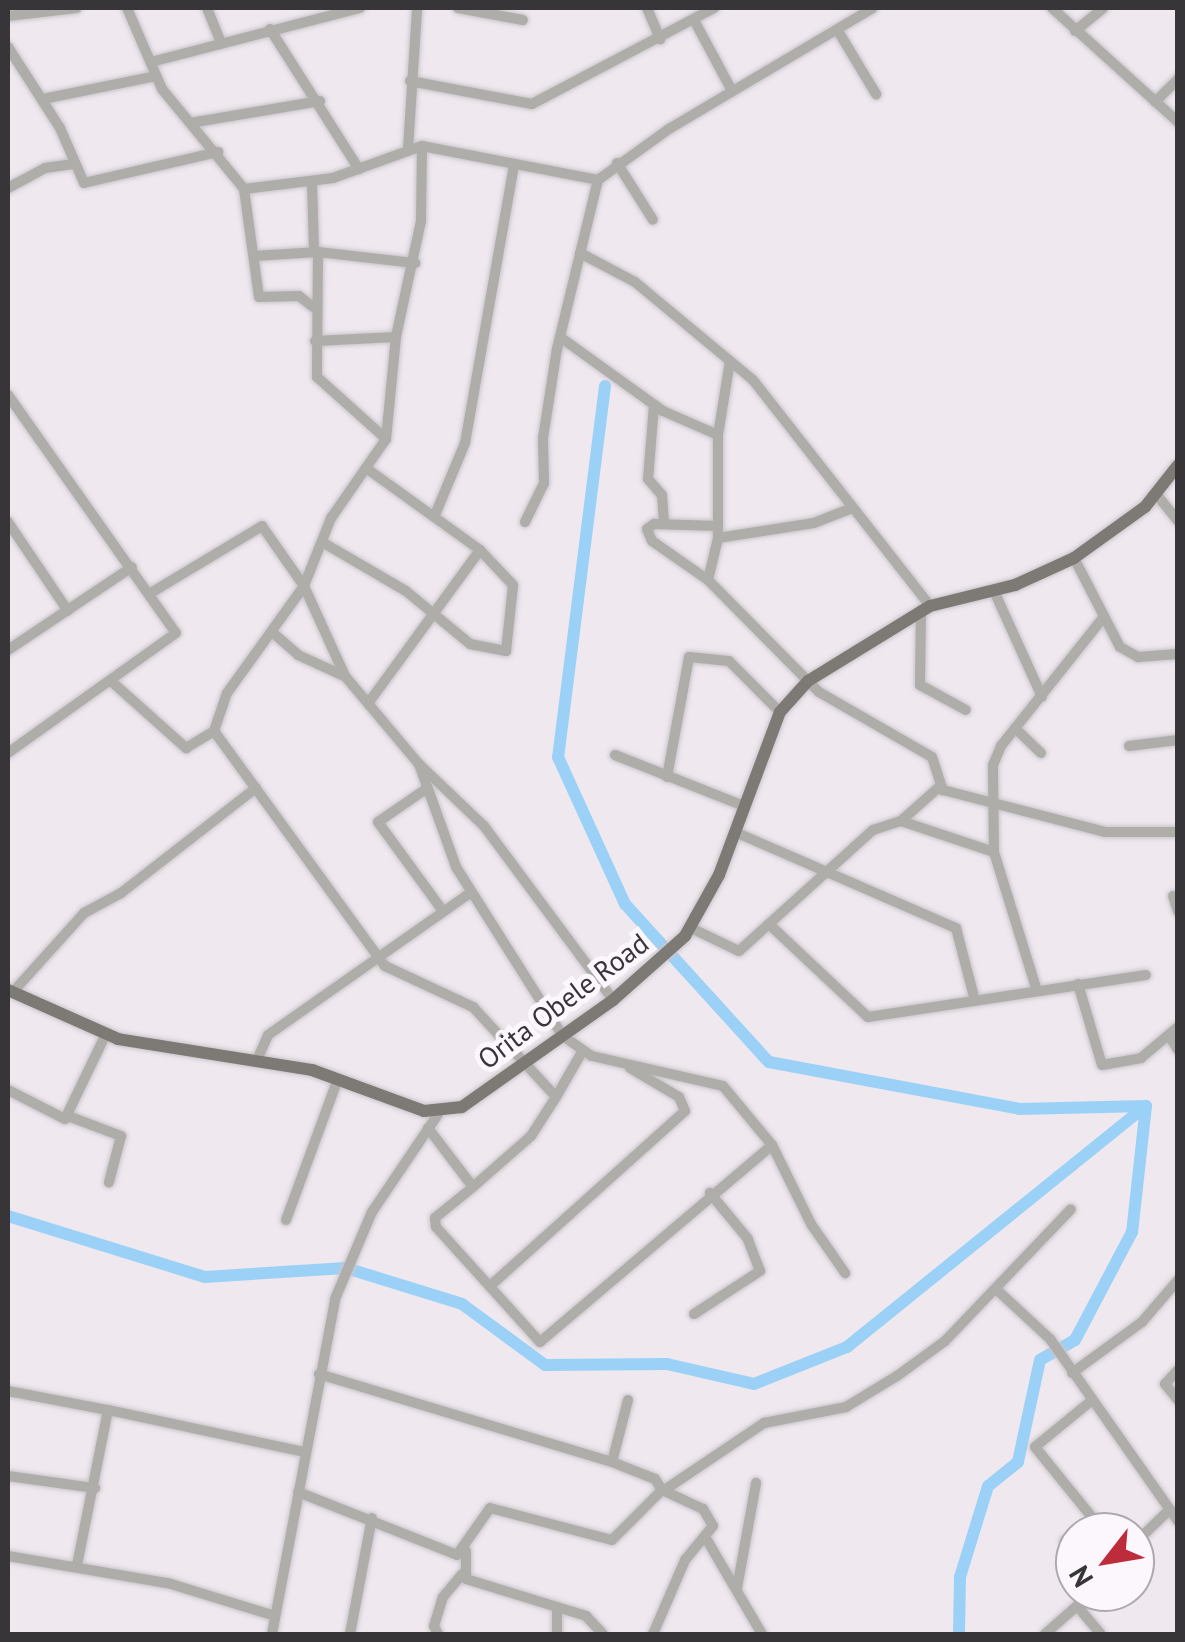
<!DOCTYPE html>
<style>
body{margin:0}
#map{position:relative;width:1185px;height:1642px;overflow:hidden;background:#efe9ef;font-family:"PT Sans",sans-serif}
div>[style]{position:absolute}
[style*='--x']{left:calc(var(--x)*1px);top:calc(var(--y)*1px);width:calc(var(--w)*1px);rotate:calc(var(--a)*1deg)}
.river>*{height:12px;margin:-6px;padding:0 6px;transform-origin:6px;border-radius:6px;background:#9bd1f6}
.roads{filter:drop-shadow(0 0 2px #cac5ca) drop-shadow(0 0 2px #cac5ca)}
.minor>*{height:10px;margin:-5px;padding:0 5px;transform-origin:5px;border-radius:5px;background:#afadaa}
.major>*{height:12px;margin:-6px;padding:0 6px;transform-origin:6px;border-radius:6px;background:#7d7974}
span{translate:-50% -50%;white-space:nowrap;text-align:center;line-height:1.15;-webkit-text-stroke:10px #fcf6fd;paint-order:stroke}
.street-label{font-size:28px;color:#383538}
.frame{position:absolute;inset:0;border:10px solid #383538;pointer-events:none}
.north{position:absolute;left:1055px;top:1512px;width:100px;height:100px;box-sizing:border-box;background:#fcf6fd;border:2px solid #aea9ae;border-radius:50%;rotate:239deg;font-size:28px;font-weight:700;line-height:40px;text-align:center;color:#383538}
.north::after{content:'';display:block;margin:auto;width:35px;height:45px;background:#bd2c3b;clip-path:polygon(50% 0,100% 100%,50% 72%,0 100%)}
</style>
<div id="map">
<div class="river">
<i style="--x:605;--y:386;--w:374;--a:97.2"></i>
<i style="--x:558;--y:757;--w:162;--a:65.5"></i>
<i style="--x:625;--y:904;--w:214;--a:47.7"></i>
<i style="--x:769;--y:1062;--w:254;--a:10.6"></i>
<i style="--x:1019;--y:1109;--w:127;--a:-1.4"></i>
<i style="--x:1146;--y:1106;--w:127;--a:96.3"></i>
<i style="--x:1132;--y:1232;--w:122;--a:117.8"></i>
<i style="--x:1075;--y:1340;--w:40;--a:150.3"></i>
<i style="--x:1040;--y:1360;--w:104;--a:102.2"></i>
<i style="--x:1018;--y:1462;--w:38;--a:141"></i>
<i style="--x:988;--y:1486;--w:95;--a:107.1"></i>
<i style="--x:960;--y:1577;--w:57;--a:91"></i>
<i style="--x:8;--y:1216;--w:206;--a:17.2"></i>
<i style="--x:205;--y:1277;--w:141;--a:-3.7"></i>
<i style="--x:346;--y:1268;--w:121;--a:17.2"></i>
<i style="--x:462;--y:1304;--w:103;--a:36.3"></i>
<i style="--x:545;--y:1365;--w:122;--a:-0.5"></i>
<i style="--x:667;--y:1364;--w:89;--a:12.9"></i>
<i style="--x:754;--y:1384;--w:100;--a:-21.7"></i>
<i style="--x:847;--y:1347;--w:384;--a:-38.9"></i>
</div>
<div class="roads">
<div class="minor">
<i style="--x:127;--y:8;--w:88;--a:66.6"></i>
<i style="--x:162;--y:89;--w:129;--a:50.6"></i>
<i style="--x:244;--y:189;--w:109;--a:82.1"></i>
<i style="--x:259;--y:297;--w:40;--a:-1.4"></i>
<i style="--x:299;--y:296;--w:18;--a:38"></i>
<i style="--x:207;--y:8;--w:37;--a:68"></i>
<i style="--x:458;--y:8;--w:66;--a:10.5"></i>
<i style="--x:647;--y:8;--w:34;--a:67"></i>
<i style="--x:1052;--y:8;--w:170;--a:42.1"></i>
<i style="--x:8;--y:16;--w:69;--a:-6.6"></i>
<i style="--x:694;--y:20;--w:81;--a:61.8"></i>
<i style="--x:270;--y:29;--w:166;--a:57.6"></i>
<i style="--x:838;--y:31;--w:74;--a:58.9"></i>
<i style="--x:1075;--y:31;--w:36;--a:-39"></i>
<i style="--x:8;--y:47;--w:96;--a:57.3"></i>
<i style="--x:60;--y:128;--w:60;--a:66.4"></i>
<i style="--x:84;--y:183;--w:138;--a:-13"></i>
<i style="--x:151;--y:62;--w:216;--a:-14.5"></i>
<i style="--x:410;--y:81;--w:124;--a:10.7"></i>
<i style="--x:532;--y:104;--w:206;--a:-27.8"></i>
<i style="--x:43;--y:99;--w:115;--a:-11.5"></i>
<i style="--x:1155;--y:102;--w:33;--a:-45"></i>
<i style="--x:190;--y:123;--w:132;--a:-9.6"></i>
<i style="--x:422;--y:146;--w:75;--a:90.8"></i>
<i style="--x:421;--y:221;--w:119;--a:102.2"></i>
<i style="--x:396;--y:337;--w:102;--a:95.6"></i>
<i style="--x:386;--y:439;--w:96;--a:124.8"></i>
<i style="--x:331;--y:518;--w:73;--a:111.7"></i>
<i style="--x:304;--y:586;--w:99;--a:65.5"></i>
<i style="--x:345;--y:676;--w:114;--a:50"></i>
<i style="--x:418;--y:763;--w:91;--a:43.7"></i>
<i style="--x:484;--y:826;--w:217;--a:53.4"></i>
<i style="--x:408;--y:149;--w:141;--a:-86.3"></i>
<i style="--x:617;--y:163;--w:67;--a:57.7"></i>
<i style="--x:312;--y:183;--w:69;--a:88.3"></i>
<i style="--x:8;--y:188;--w:42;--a:-28.4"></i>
<i style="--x:45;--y:168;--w:30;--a:-8"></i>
<i style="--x:244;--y:189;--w:90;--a:-7"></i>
<i style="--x:333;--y:178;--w:95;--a:-19.8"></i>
<i style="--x:422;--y:146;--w:179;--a:10.9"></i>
<i style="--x:318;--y:252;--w:125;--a:90.5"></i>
<i style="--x:317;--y:377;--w:93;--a:41.9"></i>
<i style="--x:580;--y:253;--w:62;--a:27.8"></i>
<i style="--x:635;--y:282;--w:153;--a:39.7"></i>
<i style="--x:753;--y:380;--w:287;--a:51.9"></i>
<i style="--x:254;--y:256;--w:64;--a:-3.6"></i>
<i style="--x:318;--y:252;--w:98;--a:6.5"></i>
<i style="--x:560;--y:337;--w:127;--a:35.7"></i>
<i style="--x:663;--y:411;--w:60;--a:23.6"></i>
<i style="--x:315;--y:341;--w:81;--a:-2.8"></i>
<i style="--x:730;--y:361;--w:75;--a:99.2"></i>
<i style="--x:718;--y:435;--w:103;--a:90"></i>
<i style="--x:718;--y:538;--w:43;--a:103.4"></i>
<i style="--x:708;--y:580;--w:158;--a:45.3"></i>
<i style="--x:819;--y:692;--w:130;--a:29.9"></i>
<i style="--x:932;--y:757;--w:35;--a:72"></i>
<i style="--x:943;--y:790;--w:167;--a:14.5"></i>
<i style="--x:1105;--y:832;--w:73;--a:0"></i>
<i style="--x:8;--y:395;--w:291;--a:54.8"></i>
<i style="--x:176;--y:633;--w:206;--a:144.5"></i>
<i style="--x:654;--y:405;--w:74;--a:94.6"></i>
<i style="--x:648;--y:479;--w:21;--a:49"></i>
<i style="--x:662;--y:495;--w:29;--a:86"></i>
<i style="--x:366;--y:468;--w:140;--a:35.7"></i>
<i style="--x:480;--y:550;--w:188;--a:126.1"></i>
<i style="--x:1157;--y:495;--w:33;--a:51"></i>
<i style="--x:435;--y:515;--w:78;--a:-67.4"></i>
<i style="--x:465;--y:443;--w:281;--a:-80"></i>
<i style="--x:8;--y:522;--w:107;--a:56"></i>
<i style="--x:525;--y:522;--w:43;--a:-64"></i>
<i style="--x:544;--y:483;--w:45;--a:-91.3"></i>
<i style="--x:543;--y:438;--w:90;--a:-81.1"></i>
<i style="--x:557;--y:349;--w:174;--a:-76.4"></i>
<i style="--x:598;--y:180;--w:87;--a:-35.7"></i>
<i style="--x:669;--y:129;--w:237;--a:-30.7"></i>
<i style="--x:718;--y:538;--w:97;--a:-8.9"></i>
<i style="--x:814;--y:523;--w:41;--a:-21.5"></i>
<i style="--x:322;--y:542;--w:97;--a:30.3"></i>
<i style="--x:406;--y:591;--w:83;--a:39.6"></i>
<i style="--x:470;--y:644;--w:37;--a:11"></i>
<i style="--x:506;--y:651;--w:66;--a:-83.9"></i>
<i style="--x:513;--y:585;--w:48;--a:-133.3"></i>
<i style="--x:1074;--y:558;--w:100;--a:62.7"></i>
<i style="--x:1120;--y:647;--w:21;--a:29"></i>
<i style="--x:1138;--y:657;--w:40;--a:-4.3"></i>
<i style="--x:708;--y:580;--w:68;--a:-145.1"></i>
<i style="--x:652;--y:541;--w:13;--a:-113"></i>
<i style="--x:647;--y:529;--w:9;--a:-36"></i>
<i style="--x:654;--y:524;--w:64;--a:1.8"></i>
<i style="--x:994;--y:591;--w:116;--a:65.6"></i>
<i style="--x:149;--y:594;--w:132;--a:-31"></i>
<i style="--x:262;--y:526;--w:73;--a:55"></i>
<i style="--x:304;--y:586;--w:132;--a:125.7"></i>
<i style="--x:227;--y:693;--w:40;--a:108.9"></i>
<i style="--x:214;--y:731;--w:291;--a:54"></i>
<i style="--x:385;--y:966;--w:97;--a:25"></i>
<i style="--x:473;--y:1007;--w:122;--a:47.3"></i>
<i style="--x:556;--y:1097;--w:46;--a:122.7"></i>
<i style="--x:531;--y:1136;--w:77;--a:138.7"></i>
<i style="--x:921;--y:610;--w:75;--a:90.8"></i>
<i style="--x:920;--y:685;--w:52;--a:28.5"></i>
<i style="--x:272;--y:632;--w:35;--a:41"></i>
<i style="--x:298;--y:655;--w:51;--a:24.5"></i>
<i style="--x:8;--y:650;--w:149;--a:-33.8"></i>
<i style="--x:111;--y:681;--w:101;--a:41.8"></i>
<i style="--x:186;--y:748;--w:33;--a:-31"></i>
<i style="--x:1015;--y:728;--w:36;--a:44"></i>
<i style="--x:1129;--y:746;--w:49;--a:-7"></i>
<i style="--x:615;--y:755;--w:139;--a:21.6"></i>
<i style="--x:419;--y:764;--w:109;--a:70.2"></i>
<i style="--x:456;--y:867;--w:200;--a:57.7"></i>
<i style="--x:563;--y:1036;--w:35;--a:35"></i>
<i style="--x:592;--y:1056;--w:134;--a:12.9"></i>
<i style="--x:723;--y:1086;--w:77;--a:50.3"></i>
<i style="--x:667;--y:777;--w:122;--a:-79.6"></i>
<i style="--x:689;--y:657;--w:40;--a:5.7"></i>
<i style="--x:729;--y:661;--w:72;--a:45"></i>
<i style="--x:426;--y:789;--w:58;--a:145.5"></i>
<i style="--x:378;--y:822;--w:110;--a:53.9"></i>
<i style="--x:901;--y:821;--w:98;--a:18.4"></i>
<i style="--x:735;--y:832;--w:241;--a:23.5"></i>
<i style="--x:956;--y:928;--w:75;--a:75.4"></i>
<i style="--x:1173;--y:896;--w:16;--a:72"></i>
<i style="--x:771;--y:926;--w:133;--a:43.2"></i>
<i style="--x:868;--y:1017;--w:281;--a:-8.6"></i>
<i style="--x:691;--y:928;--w:53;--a:25.6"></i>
<i style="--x:739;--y:951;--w:181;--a:-42.1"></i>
<i style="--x:873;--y:830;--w:29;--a:-18"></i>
<i style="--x:901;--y:821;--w:51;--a:-41.8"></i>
<i style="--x:1078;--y:984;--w:84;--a:73.5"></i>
<i style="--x:1102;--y:1065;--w:40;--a:-10"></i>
<i style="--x:1141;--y:1058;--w:48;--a:-40"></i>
<i style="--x:1037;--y:991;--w:145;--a:-107.2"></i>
<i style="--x:994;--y:852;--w:87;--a:-90.7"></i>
<i style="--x:993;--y:765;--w:21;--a:-67"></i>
<i style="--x:1001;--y:746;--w:162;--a:-51.5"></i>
<i style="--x:12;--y:993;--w:108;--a:-48"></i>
<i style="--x:84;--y:913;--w:42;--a:-28.4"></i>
<i style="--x:121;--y:893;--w:171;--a:-37.9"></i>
<i style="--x:1170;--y:1037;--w:15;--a:58"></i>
<i style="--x:257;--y:1060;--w:27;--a:-66"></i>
<i style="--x:268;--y:1035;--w:247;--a:-35.1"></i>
<i style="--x:8;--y:1090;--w:64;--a:27"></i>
<i style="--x:65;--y:1119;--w:92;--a:-64.3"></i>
<i style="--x:556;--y:1097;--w:52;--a:-60"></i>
<i style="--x:68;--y:1116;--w:57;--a:20.7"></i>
<i style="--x:121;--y:1136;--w:48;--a:104.6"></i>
<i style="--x:428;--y:1128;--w:74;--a:52.7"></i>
<i style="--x:473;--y:1187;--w:49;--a:140.8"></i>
<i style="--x:435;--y:1218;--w:9;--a:84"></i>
<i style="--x:436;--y:1227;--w:155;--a:47.9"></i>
<i style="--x:540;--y:1342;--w:304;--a:-40.3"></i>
<i style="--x:772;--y:1145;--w:88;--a:63.7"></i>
<i style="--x:811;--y:1224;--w:60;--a:55.2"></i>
<i style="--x:286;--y:1220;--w:150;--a:-69.8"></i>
<i style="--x:490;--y:1286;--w:262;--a:-41.9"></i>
<i style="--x:685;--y:1111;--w:15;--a:-113"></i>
<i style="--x:679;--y:1097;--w:57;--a:-149.4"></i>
<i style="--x:996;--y:1289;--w:74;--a:42.8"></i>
<i style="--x:1050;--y:1339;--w:223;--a:54.9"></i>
<i style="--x:694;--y:1314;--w:79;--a:-33.1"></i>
<i style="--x:760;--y:1271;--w:34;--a:-111"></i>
<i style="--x:748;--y:1239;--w:60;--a:-129.6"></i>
<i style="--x:1178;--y:1370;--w:19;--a:133"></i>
<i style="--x:1165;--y:1384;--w:21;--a:51"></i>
<i style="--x:1072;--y:1373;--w:87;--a:-36.1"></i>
<i style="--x:1142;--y:1322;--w:55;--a:-49.4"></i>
<i style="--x:8;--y:1391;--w:102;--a:10.8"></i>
<i style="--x:1091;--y:1401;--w:72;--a:140.6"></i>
<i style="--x:1035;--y:1447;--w:109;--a:50.9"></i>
<i style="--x:612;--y:1462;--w:64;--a:-75.5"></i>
<i style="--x:8;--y:1476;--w:88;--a:7.9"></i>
<i style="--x:663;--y:1491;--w:122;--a:-34"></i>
<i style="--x:764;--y:1423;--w:84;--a:-11"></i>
<i style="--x:846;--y:1407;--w:60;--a:-31.3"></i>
<i style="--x:897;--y:1376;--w:59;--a:-36.1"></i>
<i style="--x:945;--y:1341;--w:182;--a:-46.3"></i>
<i style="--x:298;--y:1492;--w:171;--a:21.6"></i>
<i style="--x:457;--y:1555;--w:57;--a:-54.9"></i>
<i style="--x:490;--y:1508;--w:126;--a:14.7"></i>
<i style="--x:612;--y:1540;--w:71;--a:-45"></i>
<i style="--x:662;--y:1490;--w:13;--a:-122"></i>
<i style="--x:655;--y:1479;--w:46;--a:-158.4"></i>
<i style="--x:612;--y:1462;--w:306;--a:-163.3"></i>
<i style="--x:707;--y:1540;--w:109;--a:59.7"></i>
<i style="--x:1065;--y:1541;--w:22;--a:63"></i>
<i style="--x:1135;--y:1543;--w:47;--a:-44.1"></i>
<i style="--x:466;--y:1551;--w:28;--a:90"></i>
<i style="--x:466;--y:1579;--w:126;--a:17.1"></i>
<i style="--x:586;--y:1616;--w:25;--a:47"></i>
<i style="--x:8;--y:1556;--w:165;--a:9.7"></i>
<i style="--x:171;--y:1584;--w:109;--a:17.1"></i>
<i style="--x:77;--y:1565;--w:158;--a:-78.7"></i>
<i style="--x:108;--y:1410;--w:200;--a:12.1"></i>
<i style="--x:737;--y:1588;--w:107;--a:-79.7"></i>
<i style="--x:1078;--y:1607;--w:35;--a:50"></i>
<i style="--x:272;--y:1634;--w:341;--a:-79.3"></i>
<i style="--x:335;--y:1299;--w:95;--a:-67"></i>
<i style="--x:372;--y:1212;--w:118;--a:-56"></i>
<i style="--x:350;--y:1634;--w:118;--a:-79.3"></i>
<i style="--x:438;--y:1634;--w:9;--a:-117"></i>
<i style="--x:434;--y:1626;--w:30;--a:-73"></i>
<i style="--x:443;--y:1597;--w:30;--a:-50"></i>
<i style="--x:557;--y:1634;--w:27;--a:-90"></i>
<i style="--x:653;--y:1634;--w:81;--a:-66.6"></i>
<i style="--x:685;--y:1560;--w:44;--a:-50.5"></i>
<i style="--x:713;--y:1526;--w:20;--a:-120"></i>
<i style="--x:703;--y:1509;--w:45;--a:-155.1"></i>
<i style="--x:1045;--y:1634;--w:64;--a:-41.2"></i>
</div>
<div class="major">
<i style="--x:8;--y:990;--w:120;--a:24"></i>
<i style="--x:118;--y:1039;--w:196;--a:9.1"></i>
<i style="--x:312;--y:1070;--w:119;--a:20.1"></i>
<i style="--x:424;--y:1111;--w:38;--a:-6"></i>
<i style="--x:462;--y:1107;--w:185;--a:-35.3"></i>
<i style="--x:613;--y:1000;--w:96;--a:-41.6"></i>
<i style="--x:685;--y:936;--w:70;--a:-60.9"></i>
<i style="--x:719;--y:875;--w:174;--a:-69.5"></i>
<i style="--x:780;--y:712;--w:42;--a:-47.9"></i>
<i style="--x:808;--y:681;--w:143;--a:-31.6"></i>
<i style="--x:930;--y:606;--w:88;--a:-13.9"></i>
<i style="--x:1015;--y:585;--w:65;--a:-24.6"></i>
<i style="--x:1074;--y:558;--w:87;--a:-35.7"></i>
<i style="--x:1145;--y:507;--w:53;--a:-51.8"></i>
</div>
</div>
<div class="street-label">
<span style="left:563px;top:1001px;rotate:-37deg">Orita Obele Road</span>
</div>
<div class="frame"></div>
<div class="north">N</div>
</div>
